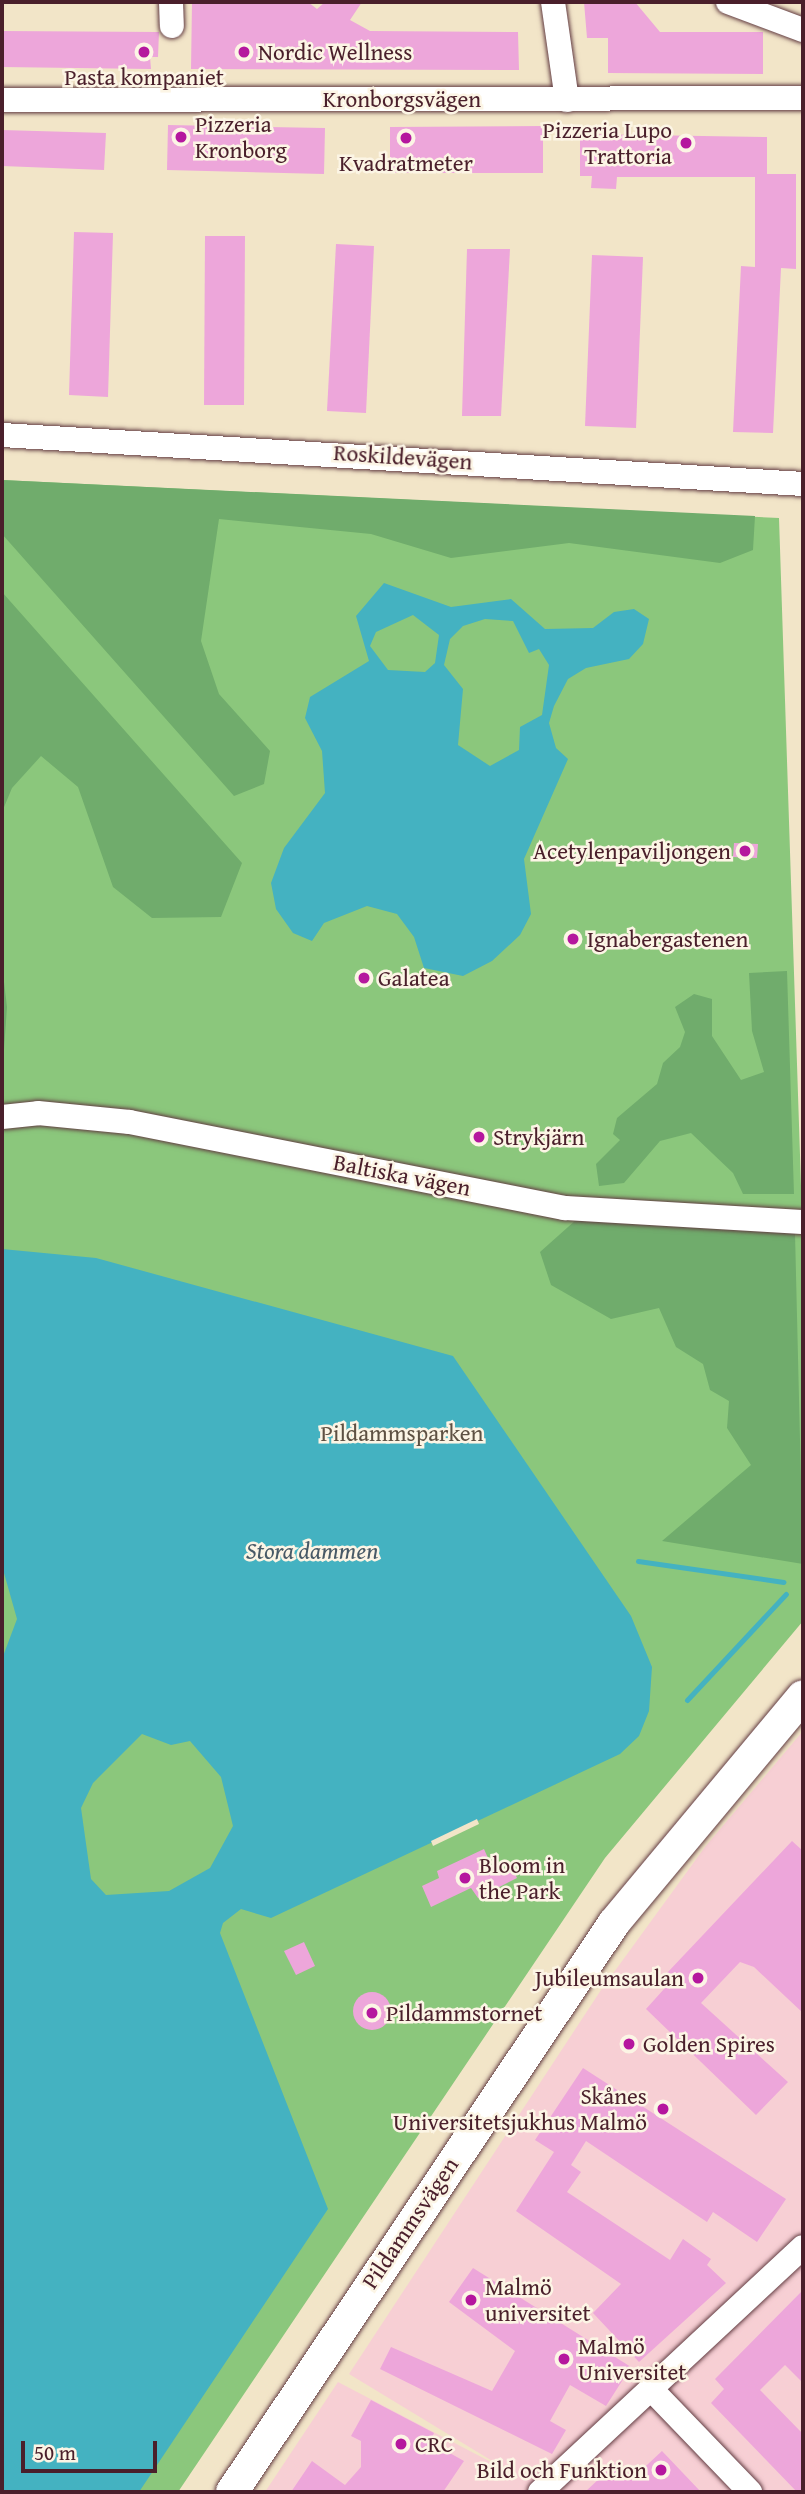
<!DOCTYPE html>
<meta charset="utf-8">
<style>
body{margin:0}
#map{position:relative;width:805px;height:2494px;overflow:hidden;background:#f2e5c8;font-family:"Gentium Book Plus",serif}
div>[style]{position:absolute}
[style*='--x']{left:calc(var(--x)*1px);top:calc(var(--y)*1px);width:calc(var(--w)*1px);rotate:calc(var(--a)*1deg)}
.built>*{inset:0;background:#f7cfd4}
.green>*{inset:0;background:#8bc77c}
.forest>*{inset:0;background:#70ac6c}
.water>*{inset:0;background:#44b2c1}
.pier>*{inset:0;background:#f2e5c8}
.stream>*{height:5px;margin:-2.5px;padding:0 2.5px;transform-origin:2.5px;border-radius:2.5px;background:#44b2c1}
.building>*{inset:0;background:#eda6da}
.round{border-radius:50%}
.roads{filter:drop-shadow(0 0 2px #633d43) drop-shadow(0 0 2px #633d43)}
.minor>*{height:24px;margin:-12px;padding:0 12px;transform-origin:12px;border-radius:12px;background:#fff}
.major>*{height:32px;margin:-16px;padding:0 16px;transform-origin:16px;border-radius:16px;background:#fff}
.dots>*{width:19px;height:19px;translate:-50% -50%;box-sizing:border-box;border:4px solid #fcf5e5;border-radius:50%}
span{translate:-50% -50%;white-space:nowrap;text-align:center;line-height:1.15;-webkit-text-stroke:5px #fcf5e5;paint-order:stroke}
.poi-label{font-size:23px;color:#4a1f2b}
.left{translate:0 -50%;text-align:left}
.right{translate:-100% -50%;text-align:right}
.street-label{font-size:23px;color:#4a1f2b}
.park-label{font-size:23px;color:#5e5143}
.water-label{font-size:24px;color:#485a67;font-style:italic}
.frame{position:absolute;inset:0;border:4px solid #4a1f2b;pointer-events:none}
.scale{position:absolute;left:21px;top:2441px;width:136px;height:32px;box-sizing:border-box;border:4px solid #4a1f2b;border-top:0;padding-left:9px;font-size:21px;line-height:24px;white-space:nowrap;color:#4a1f2b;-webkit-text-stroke:5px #fcf5e5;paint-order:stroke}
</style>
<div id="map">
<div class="built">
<i style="clip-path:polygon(803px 1731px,803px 2492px,265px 2492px,338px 2382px,512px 2473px,349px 2374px,601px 1990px,705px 1847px)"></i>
</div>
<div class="green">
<i style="clip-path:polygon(2px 480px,779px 518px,803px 1246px,803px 1621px,605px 1858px,178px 2492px,2px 2492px)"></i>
</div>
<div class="forest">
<i style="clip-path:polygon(2px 480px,755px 516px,753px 550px,720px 563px,569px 543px,451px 558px,371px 534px,219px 519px,201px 641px,219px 694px,270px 751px,264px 784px,234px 796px,2px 534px)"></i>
<i style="clip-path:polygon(2px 592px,242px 863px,221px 917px,152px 918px,113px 887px,78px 787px,41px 756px,12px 788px,2px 812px)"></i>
<i style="clip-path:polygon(2px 965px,7px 1007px,2px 1078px)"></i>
<i style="clip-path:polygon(787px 971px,794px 1194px,743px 1194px,733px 1173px,691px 1133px,660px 1141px,624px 1183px,599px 1186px,596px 1164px,620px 1140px,613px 1134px,617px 1118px,657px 1084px,663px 1063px,680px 1047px,685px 1032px,675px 1007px,694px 994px,712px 999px,712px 1036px,741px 1080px,764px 1072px,752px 1031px,749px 973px)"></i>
<i style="clip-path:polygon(577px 1219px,795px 1233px,803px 1564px,662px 1541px,751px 1465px,727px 1428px,729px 1401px,710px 1390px,703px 1364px,676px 1347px,659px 1308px,611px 1319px,551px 1285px,540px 1252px)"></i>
</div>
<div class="water">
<i style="clip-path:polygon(evenodd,384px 583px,451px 607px,511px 599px,545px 629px,593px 628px,614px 612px,634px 609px,649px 619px,643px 644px,629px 659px,586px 668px,568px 679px,554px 706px,549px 723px,556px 748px,568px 759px,524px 859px,531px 914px,520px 935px,492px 961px,463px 976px,424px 968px,414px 937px,397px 914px,367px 906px,324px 923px,312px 941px,293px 933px,276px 909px,271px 883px,284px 848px,325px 793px,322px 751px,305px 718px,310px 697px,369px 661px,356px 616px,384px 583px,413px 615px,439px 635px,435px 663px,425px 672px,388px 670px,370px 646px,376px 632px,413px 615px,384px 583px,485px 619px,513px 621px,529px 653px,539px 649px,549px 665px,542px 715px,520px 727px,519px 750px,490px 766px,458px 745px,463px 689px,444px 665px,450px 639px,463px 626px,485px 619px)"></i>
<i style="clip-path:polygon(evenodd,2px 1249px,96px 1258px,453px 1356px,631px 1616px,652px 1667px,649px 1711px,639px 1736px,620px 1754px,271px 1918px,241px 1909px,223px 1923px,220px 1933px,328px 2209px,139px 2492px,2px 2492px,2px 1659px,17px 1619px,2px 1566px,2px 1249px,142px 1734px,171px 1745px,190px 1741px,221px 1777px,233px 1826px,210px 1868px,169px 1891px,106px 1895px,91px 1879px,81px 1808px,93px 1783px,142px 1734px)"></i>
</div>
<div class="pier">
<i style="clip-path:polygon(477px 1819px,479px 1824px,433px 1846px,431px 1841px)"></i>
</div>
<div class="stream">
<i style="--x:638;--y:1561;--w:147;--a:8.2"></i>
<i style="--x:687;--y:1700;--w:145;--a:-47"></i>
</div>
<div class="building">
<i style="clip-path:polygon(192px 2px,308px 2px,317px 9px,325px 2px,362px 2px,350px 20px,370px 31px,518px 32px,519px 70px,191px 69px)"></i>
<i style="clip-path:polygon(584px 2px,635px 2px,660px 32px,763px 32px,763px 74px,608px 73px,608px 38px,587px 38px)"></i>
<i style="clip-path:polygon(2px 31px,159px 32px,158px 57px,150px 57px,151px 69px,2px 67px)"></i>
<i style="clip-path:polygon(168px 125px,325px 128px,324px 174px,167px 170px)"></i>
<i style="clip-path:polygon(543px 126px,543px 173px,390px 173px,390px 127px)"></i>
<i style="clip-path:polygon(2px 130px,106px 133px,104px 170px,2px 166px)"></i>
<i style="clip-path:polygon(580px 134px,767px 137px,767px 174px,796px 174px,796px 269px,781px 268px,773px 433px,733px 432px,741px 266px,755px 267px,755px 177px,617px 177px,616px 189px,591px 188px,592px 176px,580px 176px)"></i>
<i style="clip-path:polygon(74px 232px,113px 233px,108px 397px,69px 395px)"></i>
<i style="clip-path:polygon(205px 236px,245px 236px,244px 405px,204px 405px)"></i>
<i style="clip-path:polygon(336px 244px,374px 246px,366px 413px,327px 411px)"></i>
<i style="clip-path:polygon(467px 249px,510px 249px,501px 416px,462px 416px)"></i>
<i style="clip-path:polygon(592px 255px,643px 257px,636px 428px,585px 426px)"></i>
<i style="clip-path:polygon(734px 843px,758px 844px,757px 858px,733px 857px)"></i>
<i style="clip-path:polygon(792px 1841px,803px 1851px,803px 2013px,754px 1967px,740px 1962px,701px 2003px,788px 2082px,756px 2115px,646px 2009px,673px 1979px,667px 1973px)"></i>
<i style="clip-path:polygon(484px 1849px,495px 1874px,511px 1865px,517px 1878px,478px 1898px,471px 1888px,431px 1907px,422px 1886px,439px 1878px,437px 1871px)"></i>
<i style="clip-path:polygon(304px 1942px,315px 1966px,296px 1975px,284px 1951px)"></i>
<i class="round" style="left:353px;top:1992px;width:38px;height:38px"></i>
<i style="clip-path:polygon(583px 2068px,786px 2199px,757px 2242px,713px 2212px,707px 2222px,586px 2141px,571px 2165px,581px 2172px,567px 2192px,670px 2260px,683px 2239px,711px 2259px,707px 2265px,726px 2283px,639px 2362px,593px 2313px,621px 2284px,516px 2211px,554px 2152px,535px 2140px)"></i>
<i style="clip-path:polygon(473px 2268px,631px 2367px,606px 2406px,570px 2385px,550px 2421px,566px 2430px,552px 2454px,380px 2369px,391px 2347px,492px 2391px,515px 2351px,449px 2302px)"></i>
<i style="clip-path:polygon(803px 2290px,803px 2383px,785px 2365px,760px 2390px,803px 2434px,803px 2492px,797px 2492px,711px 2403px,724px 2389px,715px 2379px)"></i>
<i style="clip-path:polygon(371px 2400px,434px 2433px,430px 2442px,464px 2461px,443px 2492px,291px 2492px,312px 2461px,345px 2485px,361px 2467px,361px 2441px,351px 2436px)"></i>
<i style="clip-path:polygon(662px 2451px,701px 2492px,585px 2492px,618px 2461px,633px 2478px)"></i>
</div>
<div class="roads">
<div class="minor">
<i style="--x:171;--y:2;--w:24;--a:88"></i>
<i style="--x:553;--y:2;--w:99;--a:81.9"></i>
<i style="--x:728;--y:2;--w:80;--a:20.5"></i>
<i style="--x:2;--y:100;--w:801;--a:-0.14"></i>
<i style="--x:2;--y:435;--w:802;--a:3.5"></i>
<i style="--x:2;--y:1117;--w:36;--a:-6"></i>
<i style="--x:38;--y:1113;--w:92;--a:5.6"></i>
<i style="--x:130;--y:1122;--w:443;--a:11.2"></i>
<i style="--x:565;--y:1208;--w:238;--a:3.4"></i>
<i style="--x:651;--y:2389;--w:143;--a:46.1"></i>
<i style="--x:540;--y:2492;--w:359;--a:-43"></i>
</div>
<div class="major">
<i style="--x:232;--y:2492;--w:685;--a:-56.12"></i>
<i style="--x:614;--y:1923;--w:295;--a:-50.2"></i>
</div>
</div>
<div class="dots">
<i style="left:144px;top:52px;background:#b5179e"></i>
<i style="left:244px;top:52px;background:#b5179e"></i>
<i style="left:181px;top:137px;background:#b5179e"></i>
<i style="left:406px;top:138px;background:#b5179e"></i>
<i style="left:686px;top:143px;background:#b5179e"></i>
<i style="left:745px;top:851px;background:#b5179e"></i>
<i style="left:573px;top:939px;background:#b5179e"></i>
<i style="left:364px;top:978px;background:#b5179e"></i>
<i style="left:479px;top:1137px;background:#b5179e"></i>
<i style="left:465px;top:1878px;background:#b5179e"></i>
<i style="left:698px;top:1978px;background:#b5179e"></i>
<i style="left:372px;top:2013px;background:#b5179e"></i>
<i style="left:629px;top:2044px;background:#b5179e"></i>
<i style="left:663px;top:2109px;background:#b5179e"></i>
<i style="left:471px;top:2300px;background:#b5179e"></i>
<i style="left:564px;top:2359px;background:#b5179e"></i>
<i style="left:401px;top:2444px;background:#b5179e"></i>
<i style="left:661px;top:2470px;background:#b5179e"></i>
</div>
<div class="poi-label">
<span class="left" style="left:258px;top:52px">Nordic Wellness</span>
<span style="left:144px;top:77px">Pasta kompaniet</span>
<span class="left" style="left:195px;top:137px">Pizzeria<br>Kronborg</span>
<span class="right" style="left:672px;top:143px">Pizzeria Lupo<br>Trattoria</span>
<span style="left:406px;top:163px">Kvadratmeter</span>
<span class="right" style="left:731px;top:851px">Acetylenpaviljongen</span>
<span class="left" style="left:587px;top:939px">Ignabergastenen</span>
<span class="left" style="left:378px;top:978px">Galatea</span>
<span class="left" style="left:493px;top:1137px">Strykjärn</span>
<span class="left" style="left:479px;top:1878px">Bloom in<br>the Park</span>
<span class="right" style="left:684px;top:1978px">Jubileumsaulan</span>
<span class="left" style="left:386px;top:2013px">Pildammstornet</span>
<span class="left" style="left:643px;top:2044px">Golden Spires</span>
<span class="right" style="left:647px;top:2109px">Skånes<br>Universitetsjukhus Malmö</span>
<span class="left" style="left:485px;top:2300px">Malmö<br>universitet</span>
<span class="left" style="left:578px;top:2359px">Malmö<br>Universitet</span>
<span class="left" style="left:415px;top:2444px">CRC</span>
<span class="right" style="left:647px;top:2470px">Bild och Funktion</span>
</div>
<div class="street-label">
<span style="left:402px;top:99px">Kronborgsvägen</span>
<span style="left:403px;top:457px;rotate:4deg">Roskildevägen</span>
<span style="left:402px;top:1175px;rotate:11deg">Baltiska vägen</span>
<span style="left:410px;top:2223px;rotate:-56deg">Pildammsvägen</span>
</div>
<div class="park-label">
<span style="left:402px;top:1433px">Pildammsparken</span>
</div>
<div class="water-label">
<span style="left:312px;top:1551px">Stora dammen</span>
</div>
<div class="frame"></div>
<div class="scale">50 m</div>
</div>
